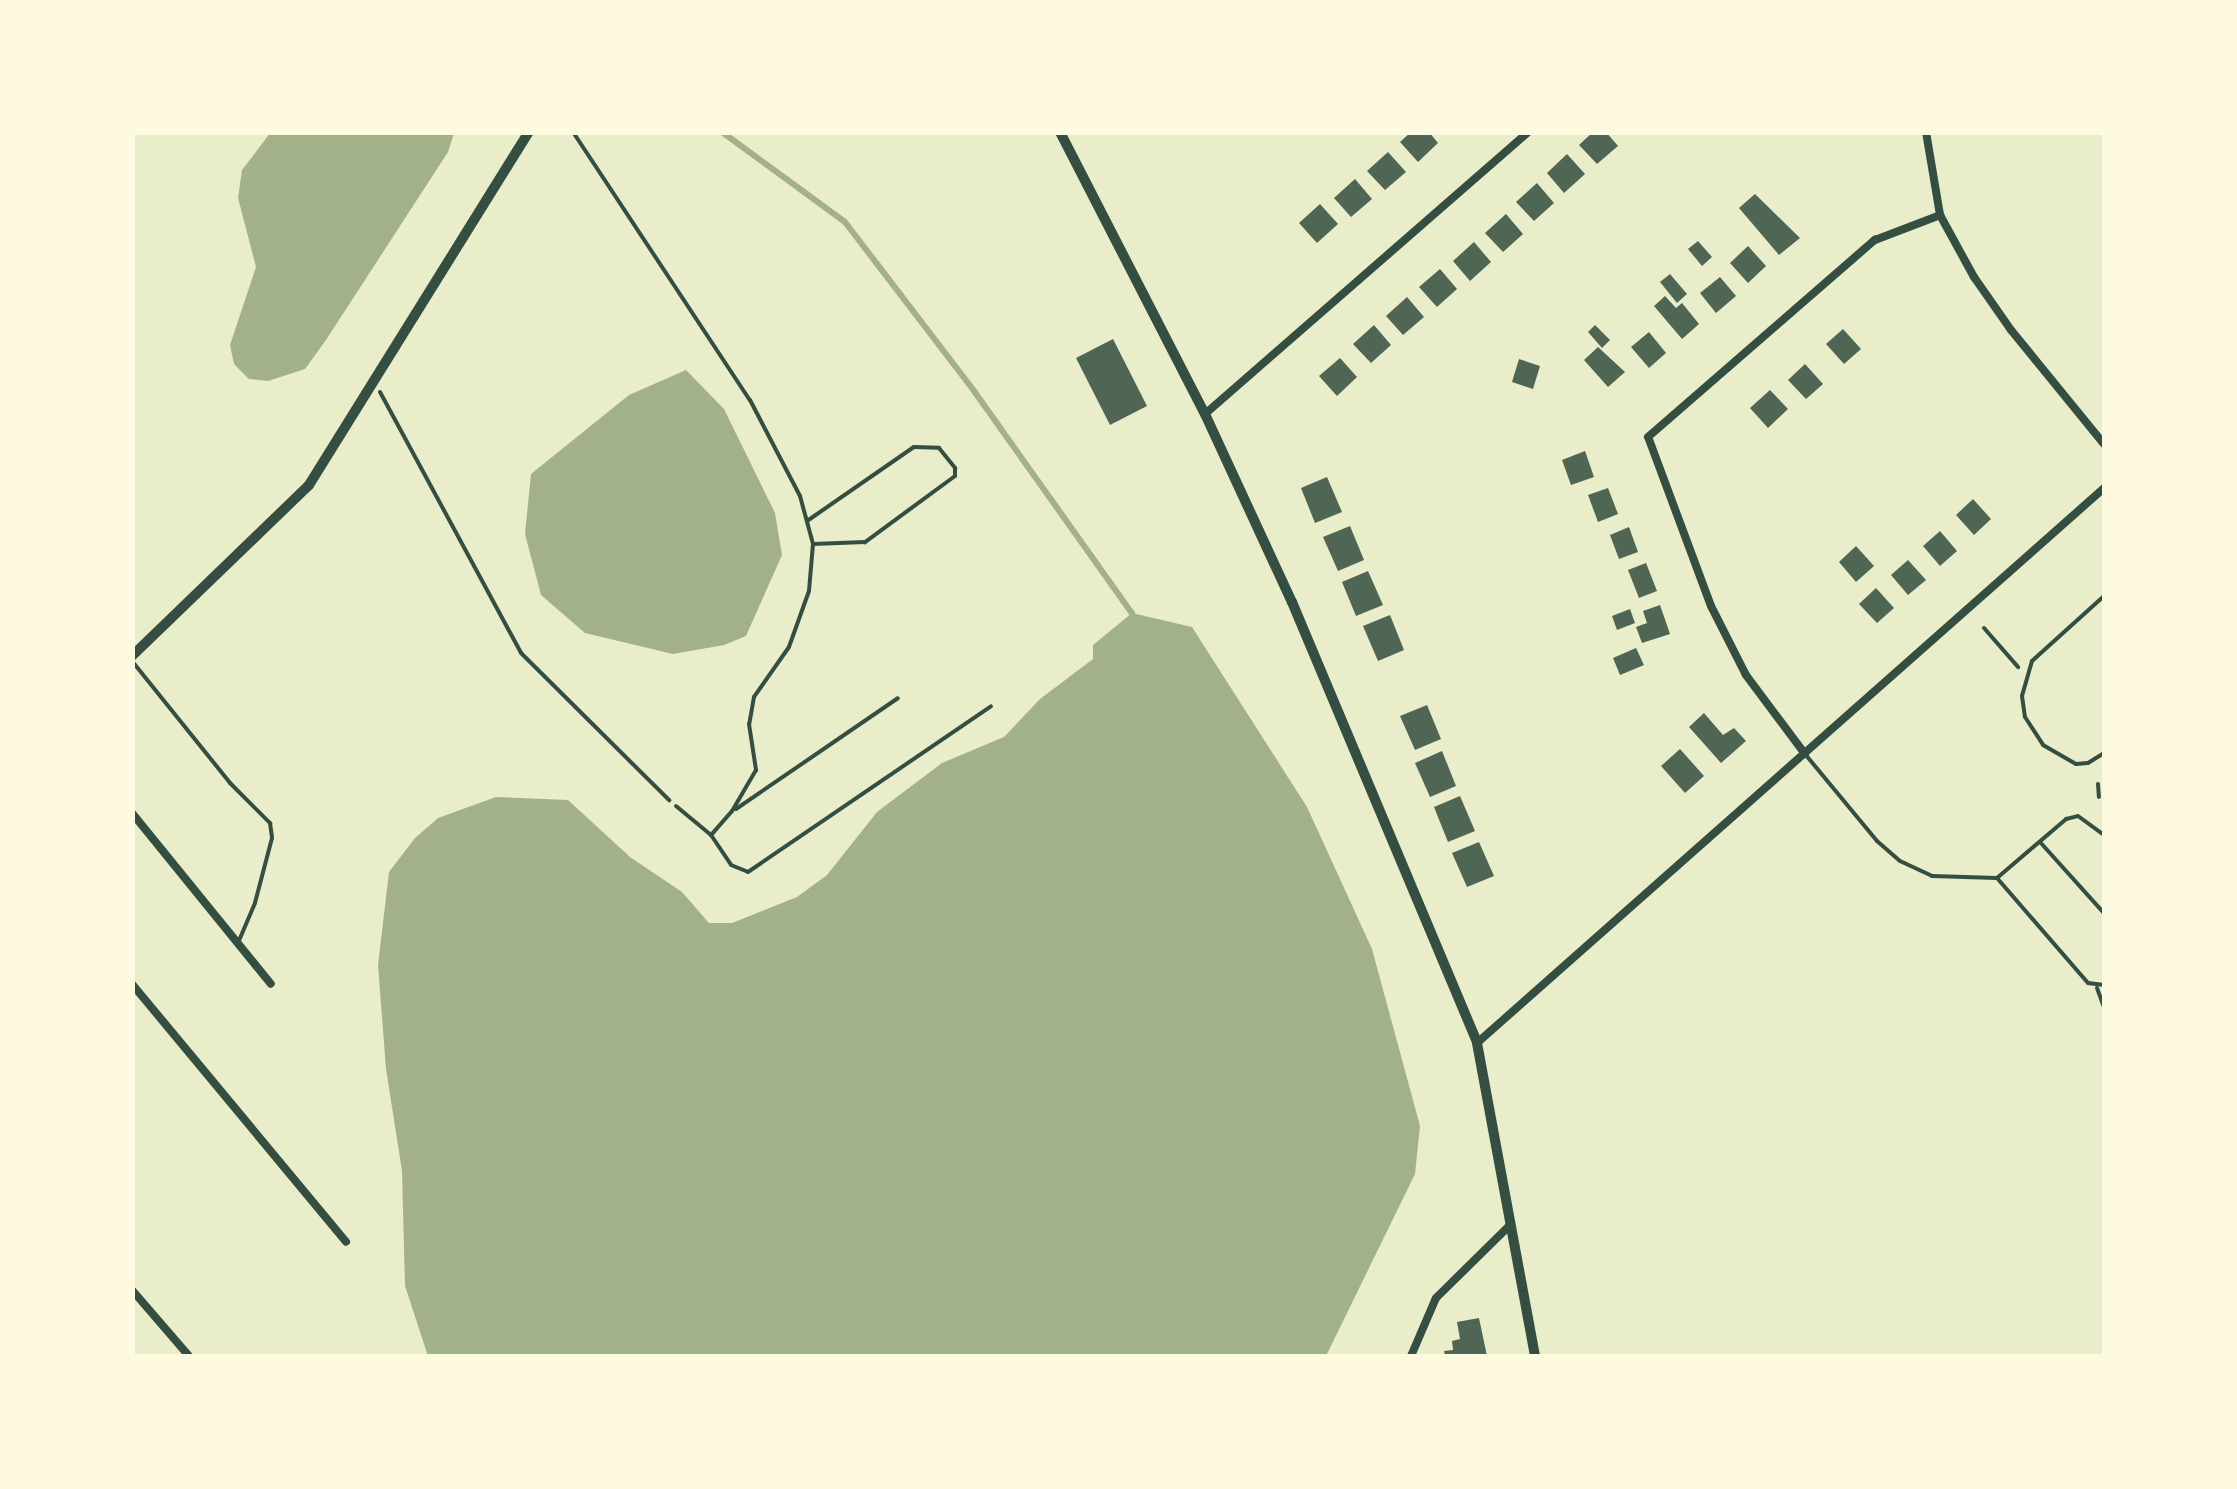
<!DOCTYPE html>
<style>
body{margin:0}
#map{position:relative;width:2237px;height:1489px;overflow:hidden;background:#e9edc9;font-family:"Asap Condensed",sans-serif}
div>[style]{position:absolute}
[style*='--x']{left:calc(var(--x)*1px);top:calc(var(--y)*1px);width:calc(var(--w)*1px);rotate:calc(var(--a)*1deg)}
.water>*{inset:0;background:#a3b18a}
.stream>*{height:6px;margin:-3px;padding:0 3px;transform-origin:3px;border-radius:3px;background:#a3b18a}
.building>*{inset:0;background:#4f6655}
.path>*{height:4px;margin:-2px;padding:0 2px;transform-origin:2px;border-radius:2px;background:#344e41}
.service>*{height:4px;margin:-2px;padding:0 2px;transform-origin:2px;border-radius:2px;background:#344e41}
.minor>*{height:8px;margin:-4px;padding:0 4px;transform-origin:4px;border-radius:4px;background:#344e41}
.tertiary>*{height:10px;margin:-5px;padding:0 5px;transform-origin:5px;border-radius:5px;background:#344e41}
span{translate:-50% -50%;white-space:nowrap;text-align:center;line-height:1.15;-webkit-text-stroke:10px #fefae0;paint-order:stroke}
.frame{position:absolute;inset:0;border:135px solid #fefae0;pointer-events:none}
</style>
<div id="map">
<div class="water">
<i style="clip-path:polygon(271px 132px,454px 133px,448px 152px,326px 340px,305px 369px,268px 381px,249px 379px,234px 364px,230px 345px,256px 267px,238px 198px,242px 170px)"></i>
<i style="clip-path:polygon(686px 370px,724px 409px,775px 513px,782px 555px,746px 636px,724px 645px,673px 654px,585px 633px,541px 595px,525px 534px,531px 474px,629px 395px)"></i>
<i style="clip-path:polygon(1132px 613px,1192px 627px,1307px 807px,1372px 949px,1420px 1126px,1415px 1174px,1326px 1356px,428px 1356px,405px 1286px,402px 1171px,386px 1069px,378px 965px,389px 872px,415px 838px,438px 818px,496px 797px,568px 800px,630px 857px,682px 892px,709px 923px,732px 923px,797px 897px,827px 875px,877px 812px,942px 763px,1004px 737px,1040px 699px,1093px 659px,1093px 645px)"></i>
</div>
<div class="stream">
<i style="--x:722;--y:132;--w:152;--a:36.2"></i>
<i style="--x:845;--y:222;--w:213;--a:52.6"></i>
<i style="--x:974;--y:391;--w:272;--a:54.6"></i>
<i style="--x:1132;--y:613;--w:8;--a:83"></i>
</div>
<div class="building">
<i style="clip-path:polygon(1411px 132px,1429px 132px,1438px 143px,1418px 162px,1400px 142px)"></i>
<i style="clip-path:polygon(1593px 132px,1606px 132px,1618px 146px,1597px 164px,1579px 145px)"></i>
<i style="clip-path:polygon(1388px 152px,1406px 172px,1385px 190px,1367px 171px)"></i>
<i style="clip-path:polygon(1567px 154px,1585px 174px,1564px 193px,1547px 173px)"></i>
<i style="clip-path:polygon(1355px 179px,1372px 199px,1351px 217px,1334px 198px)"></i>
<i style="clip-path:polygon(1537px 183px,1554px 203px,1534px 221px,1516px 202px)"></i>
<i style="clip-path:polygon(1755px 194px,1800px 238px,1779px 255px,1739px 208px)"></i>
<i style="clip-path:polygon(1320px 204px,1338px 224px,1317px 243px,1299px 223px)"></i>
<i style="clip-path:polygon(1506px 214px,1523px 234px,1503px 252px,1485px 233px)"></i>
<i style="clip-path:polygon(1698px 241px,1712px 257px,1702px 266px,1688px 249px)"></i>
<i style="clip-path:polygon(1474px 242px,1491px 262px,1470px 281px,1453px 261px)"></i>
<i style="clip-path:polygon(1748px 246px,1766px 266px,1748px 283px,1730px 263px)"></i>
<i style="clip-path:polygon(1440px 269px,1457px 289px,1437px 307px,1419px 287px)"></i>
<i style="clip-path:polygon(1670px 274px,1687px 294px,1677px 303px,1660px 282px)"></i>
<i style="clip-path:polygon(1720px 277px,1736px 296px,1716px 313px,1700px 293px)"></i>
<i style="clip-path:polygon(1665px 296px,1676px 308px,1682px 303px,1699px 324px,1682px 339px,1654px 306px)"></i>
<i style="clip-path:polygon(1407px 297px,1424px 317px,1403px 335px,1386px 316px)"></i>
<i style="clip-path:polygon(1374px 325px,1391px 345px,1371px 363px,1353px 344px)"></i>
<i style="clip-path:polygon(1595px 325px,1610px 340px,1602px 348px,1588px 332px)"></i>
<i style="clip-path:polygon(1843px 329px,1861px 349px,1844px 364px,1826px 344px)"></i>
<i style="clip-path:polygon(1649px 332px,1666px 353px,1649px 368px,1631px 347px)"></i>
<i style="clip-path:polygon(1113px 339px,1147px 406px,1110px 425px,1076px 358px)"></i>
<i style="clip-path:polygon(1598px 347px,1625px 372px,1608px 387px,1584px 360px)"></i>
<i style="clip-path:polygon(1340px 358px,1357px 377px,1337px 396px,1319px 376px)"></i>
<i style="clip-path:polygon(1519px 359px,1540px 366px,1533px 389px,1512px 382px)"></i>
<i style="clip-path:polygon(1805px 364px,1823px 384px,1806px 399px,1788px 380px)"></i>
<i style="clip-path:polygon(1770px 390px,1788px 409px,1768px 428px,1750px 408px)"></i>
<i style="clip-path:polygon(1585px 451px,1594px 477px,1571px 485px,1562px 460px)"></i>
<i style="clip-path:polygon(1327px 477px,1342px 512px,1315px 523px,1301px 488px)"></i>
<i style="clip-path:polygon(1608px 488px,1618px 514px,1598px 522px,1588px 495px)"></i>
<i style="clip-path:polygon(1973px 499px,1991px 519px,1974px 535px,1956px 515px)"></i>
<i style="clip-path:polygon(1350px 526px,1364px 560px,1338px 571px,1323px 537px)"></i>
<i style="clip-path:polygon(1629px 527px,1638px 552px,1619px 559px,1610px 535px)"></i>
<i style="clip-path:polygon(1940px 531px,1957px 551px,1940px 566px,1923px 546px)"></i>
<i style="clip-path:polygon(1856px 546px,1874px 566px,1856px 582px,1839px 562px)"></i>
<i style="clip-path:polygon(1908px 560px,1926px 580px,1908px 595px,1891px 575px)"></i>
<i style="clip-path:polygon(1646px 563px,1657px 591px,1639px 598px,1628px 570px)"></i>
<i style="clip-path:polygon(1368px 571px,1383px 605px,1356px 616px,1342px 582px)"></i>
<i style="clip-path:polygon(1876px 588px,1894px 608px,1877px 623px,1859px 604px)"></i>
<i style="clip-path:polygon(1660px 605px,1670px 634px,1642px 643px,1636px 627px,1647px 623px,1643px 611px)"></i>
<i style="clip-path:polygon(1630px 609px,1635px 623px,1617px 630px,1612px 616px)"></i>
<i style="clip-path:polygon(1390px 615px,1404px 650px,1378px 661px,1363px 626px)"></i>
<i style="clip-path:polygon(1636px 648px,1644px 665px,1620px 675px,1613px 658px)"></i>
<i style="clip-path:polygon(1427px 705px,1441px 739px,1415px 750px,1400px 716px)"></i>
<i style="clip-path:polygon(1704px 713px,1723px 735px,1734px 728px,1746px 741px,1721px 763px,1689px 727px)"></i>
<i style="clip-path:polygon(1680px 749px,1704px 776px,1685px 793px,1661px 766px)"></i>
<i style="clip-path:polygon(1442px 751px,1456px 786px,1430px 797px,1415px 763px)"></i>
<i style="clip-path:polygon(1460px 796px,1475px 831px,1448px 842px,1434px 807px)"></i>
<i style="clip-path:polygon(1479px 842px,1494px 876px,1467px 887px,1452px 853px)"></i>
<i style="clip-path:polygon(1479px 1318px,1487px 1356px,1445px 1356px,1444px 1351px,1453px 1350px,1452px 1341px,1460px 1339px,1457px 1322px)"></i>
</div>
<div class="path">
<i style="--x:380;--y:392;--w:297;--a:61.6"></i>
<i style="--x:521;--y:653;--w:209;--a:44.8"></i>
<i style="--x:1984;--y:628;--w:52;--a:48.9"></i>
<i style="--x:2098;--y:784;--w:13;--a:86"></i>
</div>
<div class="service">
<i style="--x:573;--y:132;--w:321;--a:56.6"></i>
<i style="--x:750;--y:400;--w:108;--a:62.5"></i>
<i style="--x:800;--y:496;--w:50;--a:74.8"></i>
<i style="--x:813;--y:544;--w:47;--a:94.9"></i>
<i style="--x:809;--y:591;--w:59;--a:109.7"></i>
<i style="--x:789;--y:647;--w:61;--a:125"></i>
<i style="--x:754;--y:697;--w:27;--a:100"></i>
<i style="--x:749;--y:724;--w:47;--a:81.3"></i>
<i style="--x:756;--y:770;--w:48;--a:120.3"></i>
<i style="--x:732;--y:811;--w:32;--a:131"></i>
<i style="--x:807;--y:521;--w:130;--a:-34.7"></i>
<i style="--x:914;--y:447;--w:25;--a:2"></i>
<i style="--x:939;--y:448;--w:26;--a:51"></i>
<i style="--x:955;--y:468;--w:8;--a:90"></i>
<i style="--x:955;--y:476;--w:112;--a:143.7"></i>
<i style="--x:865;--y:542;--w:52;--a:177.8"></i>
<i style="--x:2104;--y:596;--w:97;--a:137.9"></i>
<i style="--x:2032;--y:661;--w:36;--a:106"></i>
<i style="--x:2022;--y:696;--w:21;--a:82"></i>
<i style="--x:2025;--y:717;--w:33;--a:57"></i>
<i style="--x:2043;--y:745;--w:38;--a:30"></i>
<i style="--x:2076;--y:764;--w:12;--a:-5"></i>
<i style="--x:2088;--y:763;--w:19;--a:-32"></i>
<i style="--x:132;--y:661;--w:156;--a:51.2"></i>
<i style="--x:230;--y:783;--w:57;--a:45"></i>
<i style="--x:270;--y:823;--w:15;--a:82"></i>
<i style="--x:272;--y:838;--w:67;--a:104.7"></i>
<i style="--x:255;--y:903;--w:43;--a:113"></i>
<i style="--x:1805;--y:754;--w:113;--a:50.4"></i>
<i style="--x:1877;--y:841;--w:30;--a:41"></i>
<i style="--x:1900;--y:861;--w:35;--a:25"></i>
<i style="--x:1932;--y:876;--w:65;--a:1.8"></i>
<i style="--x:1997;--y:878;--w:91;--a:-40.5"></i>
<i style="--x:2066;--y:819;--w:12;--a:-14"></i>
<i style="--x:2078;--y:816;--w:32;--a:36"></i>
<i style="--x:676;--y:806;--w:45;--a:39.6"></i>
<i style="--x:711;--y:835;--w:36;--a:56"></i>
<i style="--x:731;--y:865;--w:18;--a:22"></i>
<i style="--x:748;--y:872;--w:294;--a:-34.3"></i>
<i style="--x:736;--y:809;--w:196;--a:-34.4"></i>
<i style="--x:2040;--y:842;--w:96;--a:48"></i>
<i style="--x:1997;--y:878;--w:139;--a:49.1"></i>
<i style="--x:2088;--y:983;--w:16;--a:7"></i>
<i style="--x:2097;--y:988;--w:20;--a:70"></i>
</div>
<div class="minor">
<i style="--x:1926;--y:132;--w:84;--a:80.4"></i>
<i style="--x:1940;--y:215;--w:71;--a:61.3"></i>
<i style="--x:1974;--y:277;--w:65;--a:55.1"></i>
<i style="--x:2011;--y:330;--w:147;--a:50.8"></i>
<i style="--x:1205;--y:414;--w:429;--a:-41.1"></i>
<i style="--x:1805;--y:754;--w:99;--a:-126.8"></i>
<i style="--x:1746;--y:675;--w:77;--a:-116.9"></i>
<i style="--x:1711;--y:606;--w:180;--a:-110.4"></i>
<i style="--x:1648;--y:437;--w:301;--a:-41"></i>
<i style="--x:1875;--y:240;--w:70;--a:-21"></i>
<i style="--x:132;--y:813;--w:220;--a:50.9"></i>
<i style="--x:132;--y:984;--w:335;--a:50.3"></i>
<i style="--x:1477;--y:1043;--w:837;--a:-41.51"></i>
<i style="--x:132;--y:1290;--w:87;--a:49.2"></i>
<i style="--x:1411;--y:1356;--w:63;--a:-66.7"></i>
<i style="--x:1436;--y:1298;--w:101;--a:-44.6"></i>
</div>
<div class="tertiary">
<i style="--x:1060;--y:132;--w:317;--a:62.8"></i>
<i style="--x:1205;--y:414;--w:207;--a:65.2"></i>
<i style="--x:1292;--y:602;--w:478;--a:67.2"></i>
<i style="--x:1477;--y:1043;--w:318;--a:79.5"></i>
<i style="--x:132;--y:656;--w:246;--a:-44"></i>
<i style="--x:309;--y:485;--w:416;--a:-58.1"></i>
</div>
<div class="frame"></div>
</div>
